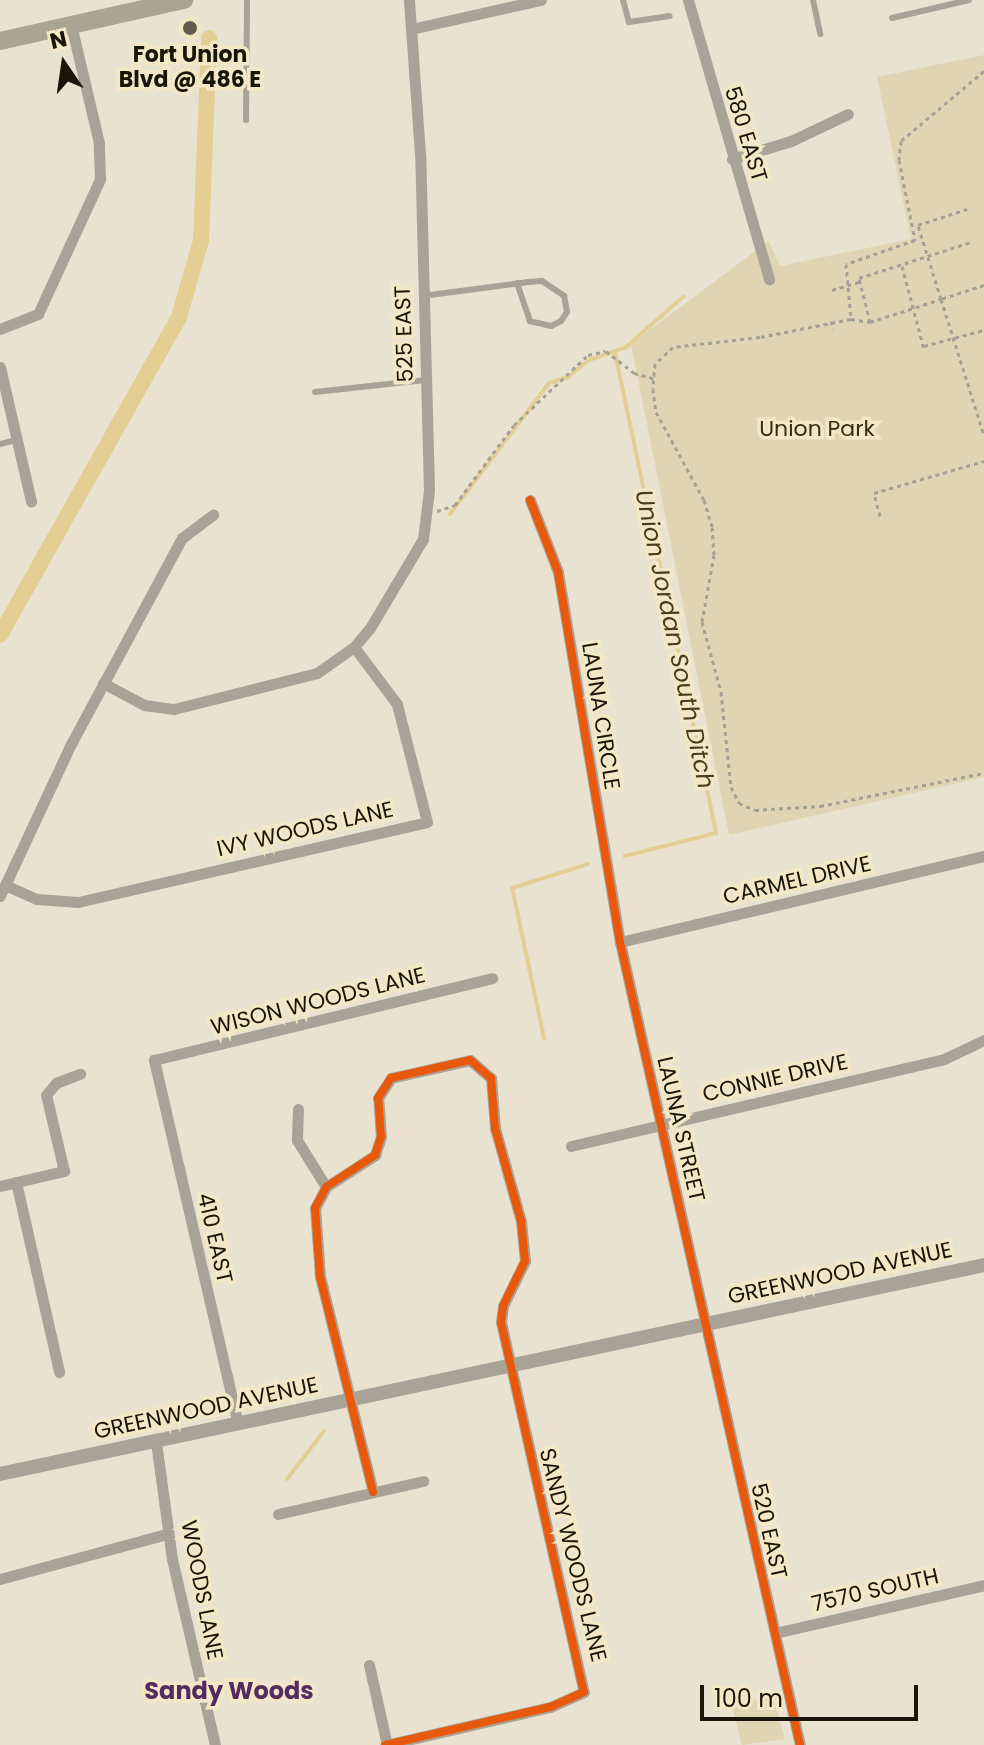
<!DOCTYPE html>
<style>
body{margin:0}
#map{position:relative;width:984px;height:1745px;overflow:hidden;background:#eae2d0;font-family:Poppins,sans-serif}
div>[style]{position:absolute}
[style*='--x']{left:calc(var(--x)*1px);top:calc(var(--y)*1px);width:calc(var(--w)*1px);rotate:calc(var(--a)*1deg)}
.green>*{inset:0;background:#e1d4b2}
.stream>*{height:4px;margin:-2px;padding:0 2px;transform-origin:2px;border-radius:2px;background:#e3ce94}
.canal>*{height:16px;margin:-8px;padding:0 8px;transform-origin:8px;border-radius:8px;background:#e3ce94}
.path>*{height:3px;margin-top:-1.5px;transform-origin:0;background:repeating-linear-gradient(90deg,#a6a195 0 4px,transparent 0 8px)}
.service>*{height:6px;margin:-3px;padding:0 3px;transform-origin:3px;border-radius:3px;background:#a9a397}
.minor>*{height:11px;margin:-5.5px;padding:0 5.5px;transform-origin:5.5px;border-radius:5.5px;background:#a9a397}
.tertiary>*{height:14px;margin:-7px;padding:0 7px;transform-origin:7px;border-radius:7px;background:#a9a397}
.primary>*{height:18px;margin:-9px;padding:0 9px;transform-origin:9px;border-radius:9px;background:#aaa494}
.cycleway>*{height:8px;margin:-4px;padding:0 4px;transform-origin:4px;border-radius:4px;background:#e8590c}
.dots>*{width:22px;height:22px;translate:-50% -50%;box-sizing:border-box;border:4px solid #f4e7c5;border-radius:50%}
span{translate:-50% -50%;white-space:nowrap;text-align:center;line-height:1.15;-webkit-text-stroke:7px #f4e7c5;paint-order:stroke}
.poi-label{font-size:22px;color:#191508;font-weight:700}
.street-label{font-size:22px;color:#191508}
.park-label{font-size:22px;color:#382d0c}
.water-label{font-size:24px;color:#483d1c;font-style:italic}
.neighbourhood-label{font-size:24px;color:#542b60;font-weight:700}
.north{position:absolute;left:24px;top:24px;width:80px;height:80px;-webkit-text-stroke:6px #f4e7c5;paint-order:stroke;rotate:347deg;font-size:22px;font-weight:700;line-height:32px;text-align:center;color:#191508}
.north::after{content:'';display:block;margin:auto;width:28px;height:36px;background:#191508;clip-path:polygon(50% 0,100% 100%,50% 72%,0 100%)}
.scale{position:absolute;left:700px;top:1685px;width:218px;height:36px;box-sizing:border-box;border:4px solid #191508;border-top:0;padding-left:10px;font-size:24px;line-height:28px;white-space:nowrap;color:#191508;-webkit-text-stroke:6px #f4e7c5;paint-order:stroke}
</style>
<div id="map">
<div class="green">
<i style="clip-path:polygon(984px 55px,984px 777px,729px 835px,631px 344px,769px 241px,780px 266px,911px 239px,877px 77px)"></i>
<i style="clip-path:polygon(773px 1697px,785px 1739px,742px 1745px,732px 1705px)"></i>
</div>
<div class="stream">
<i style="--x:615;--y:353;--w:491;--a:78.1"></i>
<i style="--x:716;--y:833;--w:94;--a:165.8"></i>
<i style="--x:450;--y:514;--w:164;--a:-52.9"></i>
<i style="--x:549;--y:383;--w:20;--a:-18"></i>
<i style="--x:568;--y:377;--w:27;--a:-39"></i>
<i style="--x:589;--y:360;--w:39;--a:-19"></i>
<i style="--x:626;--y:347;--w:76;--a:-41.3"></i>
<i style="--x:544;--y:1038;--w:153;--a:-102"></i>
<i style="--x:512;--y:888;--w:80;--a:-17.5"></i>
<i style="--x:287;--y:1479;--w:61;--a:-52.4"></i>
</div>
<div class="canal">
<i style="--x:0;--y:635;--w:365;--a:-60.6"></i>
<i style="--x:179;--y:317;--w:79;--a:-73.9"></i>
<i style="--x:201;--y:241;--w:203;--a:-87.7"></i>
</div>
<div class="path">
<i style="--x:984;--y:71;--w:109;--a:139.9"></i>
<i style="--x:901;--y:141;--w:19;--a:96"></i>
<i style="--x:899;--y:160;--w:82;--a:78.7"></i>
<i style="--x:915;--y:240;--w:73;--a:160.8"></i>
<i style="--x:846;--y:264;--w:55;--a:84.8"></i>
<i style="--x:851;--y:319;--w:93;--a:168.8"></i>
<i style="--x:760;--y:337;--w:88;--a:173.4"></i>
<i style="--x:673;--y:347;--w:25;--a:137"></i>
<i style="--x:655;--y:364;--w:25;--a:95"></i>
<i style="--x:653;--y:389;--w:23;--a:83"></i>
<i style="--x:656;--y:412;--w:100;--a:61.4"></i>
<i style="--x:704;--y:500;--w:28;--a:73"></i>
<i style="--x:712;--y:527;--w:28;--a:86"></i>
<i style="--x:714;--y:555;--w:68;--a:100.2"></i>
<i style="--x:702;--y:622;--w:73;--a:74.8"></i>
<i style="--x:721;--y:692;--w:96;--a:84"></i>
<i style="--x:731;--y:787;--w:18;--a:63"></i>
<i style="--x:739;--y:803;--w:17;--a:24"></i>
<i style="--x:755;--y:810;--w:65;--a:-3.5"></i>
<i style="--x:820;--y:806;--w:167;--a:-11.4"></i>
<i style="--x:902;--y:266;--w:86;--a:75.2"></i>
<i style="--x:984;--y:285;--w:45;--a:162"></i>
<i style="--x:941;--y:299;--w:143;--a:72.5"></i>
<i style="--x:832;--y:290;--w:28;--a:-17"></i>
<i style="--x:851;--y:319;--w:19;--a:9"></i>
<i style="--x:870;--y:322;--w:75;--a:-17.9"></i>
<i style="--x:941;--y:299;--w:77;--a:-107.3"></i>
<i style="--x:918;--y:225;--w:52;--a:-18.1"></i>
<i style="--x:831;--y:321;--w:8;--a:76"></i>
<i style="--x:870;--y:322;--w:45;--a:-104"></i>
<i style="--x:859;--y:278;--w:118;--a:-17.8"></i>
<i style="--x:924;--y:346;--w:62;--a:-14.9"></i>
<i style="--x:437;--y:511;--w:19;--a:-18"></i>
<i style="--x:455;--y:505;--w:99;--a:-53.6"></i>
<i style="--x:514;--y:425;--w:102;--a:-43.4"></i>
<i style="--x:588;--y:355;--w:18;--a:-13"></i>
<i style="--x:606;--y:351;--w:36;--a:38"></i>
<i style="--x:634;--y:373;--w:20;--a:15"></i>
<i style="--x:880;--y:516;--w:24;--a:-105"></i>
<i style="--x:874;--y:493;--w:115;--a:-16.2"></i>
</div>
<div class="service">
<i style="--x:623;--y:0;--w:23;--a:75"></i>
<i style="--x:629;--y:22;--w:41;--a:-8.3"></i>
<i style="--x:813;--y:0;--w:35;--a:78"></i>
<i style="--x:892;--y:18;--w:79;--a:-13.2"></i>
<i style="--x:246;--y:120;--w:120;--a:-89.5"></i>
<i style="--x:422;--y:296;--w:107;--a:-7.5"></i>
<i style="--x:528;--y:282;--w:14;--a:-4"></i>
<i style="--x:542;--y:281;--w:27;--a:34"></i>
<i style="--x:564;--y:296;--w:16;--a:79"></i>
<i style="--x:567;--y:312;--w:11;--a:124"></i>
<i style="--x:561;--y:321;--w:11;--a:153"></i>
<i style="--x:551;--y:326;--w:22;--a:-167"></i>
<i style="--x:530;--y:321;--w:40;--a:-108.9"></i>
<i style="--x:315;--y:392;--w:111;--a:-6.2"></i>
<i style="--x:0;--y:444;--w:16;--a:-14"></i>
</div>
<div class="minor">
<i style="--x:688;--y:0;--w:291;--a:73.8"></i>
<i style="--x:411;--y:29;--w:133;--a:-12.6"></i>
<i style="--x:732;--y:159;--w:62;--a:-17"></i>
<i style="--x:791;--y:141;--w:63;--a:-25.3"></i>
<i style="--x:0;--y:329;--w:41;--a:-21.5"></i>
<i style="--x:38;--y:314;--w:149;--a:-65.3"></i>
<i style="--x:100;--y:179;--w:36;--a:-92"></i>
<i style="--x:99;--y:143;--w:121;--a:-103.3"></i>
<i style="--x:0;--y:367;--w:138;--a:77"></i>
<i style="--x:530;--y:500;--w:77;--a:68.7"></i>
<i style="--x:558;--y:572;--w:375;--a:80.5"></i>
<i style="--x:620;--y:942;--w:823;--a:77.37"></i>
<i style="--x:103;--y:683;--w:47;--a:28.2"></i>
<i style="--x:144;--y:705;--w:30;--a:8"></i>
<i style="--x:174;--y:709;--w:147;--a:-14.1"></i>
<i style="--x:317;--y:673;--w:45;--a:-35.1"></i>
<i style="--x:354;--y:647;--w:25;--a:-50"></i>
<i style="--x:370;--y:628;--w:104;--a:-59.2"></i>
<i style="--x:423;--y:539;--w:49;--a:-83"></i>
<i style="--x:429;--y:490;--w:336;--a:-91.5"></i>
<i style="--x:420;--y:154;--w:154;--a:-94.1"></i>
<i style="--x:5;--y:885;--w:35;--a:24"></i>
<i style="--x:37;--y:899;--w:41;--a:4.2"></i>
<i style="--x:78;--y:902;--w:358;--a:-12.9"></i>
<i style="--x:427;--y:822;--w:122;--a:-104.3"></i>
<i style="--x:397;--y:704;--w:71;--a:-127"></i>
<i style="--x:0;--y:896;--w:168;--a:-65"></i>
<i style="--x:71;--y:744;--w:234;--a:-61.7"></i>
<i style="--x:182;--y:538;--w:39;--a:-37"></i>
<i style="--x:620;--y:942;--w:374;--a:-13.3"></i>
<i style="--x:298;--y:1109;--w:31;--a:92"></i>
<i style="--x:297;--y:1140;--w:55;--a:58.3"></i>
<i style="--x:571;--y:1146;--w:383;--a:-13.1"></i>
<i style="--x:944;--y:1059;--w:44;--a:-25.4"></i>
<i style="--x:16;--y:1182;--w:195;--a:77.2"></i>
<i style="--x:0;--y:1186;--w:66;--a:-13.2"></i>
<i style="--x:64;--y:1171;--w:78;--a:-103.3"></i>
<i style="--x:46;--y:1095;--w:16;--a:-50"></i>
<i style="--x:56;--y:1083;--w:26;--a:-21"></i>
<i style="--x:238;--y:1424;--w:374;--a:-103"></i>
<i style="--x:154;--y:1060;--w:348;--a:-13.6"></i>
<i style="--x:156;--y:1442;--w:118;--a:82.2"></i>
<i style="--x:172;--y:1559;--w:191;--a:77"></i>
<i style="--x:373;--y:1492;--w:221;--a:-103.8"></i>
<i style="--x:320;--y:1277;--w:69;--a:-94.1"></i>
<i style="--x:315;--y:1208;--w:24;--a:-62"></i>
<i style="--x:326;--y:1187;--w:59;--a:-33.1"></i>
<i style="--x:375;--y:1155;--w:19;--a:-72"></i>
<i style="--x:381;--y:1137;--w:39;--a:-94"></i>
<i style="--x:378;--y:1098;--w:24;--a:-57"></i>
<i style="--x:391;--y:1078;--w:81;--a:-12.8"></i>
<i style="--x:470;--y:1060;--w:28;--a:41"></i>
<i style="--x:491;--y:1078;--w:50;--a:85.4"></i>
<i style="--x:495;--y:1128;--w:97;--a:74.4"></i>
<i style="--x:521;--y:1221;--w:40;--a:84.3"></i>
<i style="--x:525;--y:1261;--w:50;--a:116.1"></i>
<i style="--x:503;--y:1306;--w:16;--a:97"></i>
<i style="--x:501;--y:1322;--w:379;--a:77.4"></i>
<i style="--x:584;--y:1692;--w:37;--a:156"></i>
<i style="--x:550;--y:1707;--w:169;--a:167"></i>
<i style="--x:278;--y:1514;--w:149;--a:-12.8"></i>
<i style="--x:0;--y:1579;--w:173;--a:-15.1"></i>
<i style="--x:775;--y:1633;--w:214;--a:-12.9"></i>
<i style="--x:369;--y:1665;--w:82;--a:77.3"></i>
</div>
<div class="tertiary">
<i style="--x:0;--y:1474;--w:1006;--a:-11.99"></i>
</div>
<div class="primary">
<i style="--x:0;--y:41;--w:189;--a:-12.6"></i>
</div>
<div class="cycleway">
<i style="--x:530;--y:500;--w:77;--a:68.7"></i>
<i style="--x:558;--y:572;--w:375;--a:80.5"></i>
<i style="--x:620;--y:942;--w:823;--a:77.37"></i>
<i style="--x:373;--y:1492;--w:221;--a:-103.8"></i>
<i style="--x:320;--y:1277;--w:69;--a:-94.1"></i>
<i style="--x:315;--y:1208;--w:24;--a:-62"></i>
<i style="--x:326;--y:1187;--w:59;--a:-33.1"></i>
<i style="--x:375;--y:1155;--w:19;--a:-72"></i>
<i style="--x:381;--y:1137;--w:39;--a:-94"></i>
<i style="--x:378;--y:1098;--w:24;--a:-57"></i>
<i style="--x:391;--y:1078;--w:81;--a:-12.8"></i>
<i style="--x:470;--y:1060;--w:28;--a:41"></i>
<i style="--x:491;--y:1078;--w:50;--a:85.4"></i>
<i style="--x:495;--y:1128;--w:97;--a:74.4"></i>
<i style="--x:521;--y:1221;--w:40;--a:84.3"></i>
<i style="--x:525;--y:1261;--w:50;--a:116.1"></i>
<i style="--x:503;--y:1306;--w:16;--a:97"></i>
<i style="--x:501;--y:1322;--w:379;--a:77.4"></i>
<i style="--x:584;--y:1692;--w:37;--a:156"></i>
<i style="--x:550;--y:1707;--w:169;--a:167"></i>
</div>
<div class="dots">
<i style="left:190px;top:28px;background:#625d4e"></i>
</div>
<div class="poi-label">
<span style="left:190px;top:67px">Fort Union<br>Blvd @ 486 E</span>
</div>
<div class="street-label">
<span style="left:746px;top:134px;rotate:73deg">580 EAST</span>
<span style="left:404px;top:334px;rotate:-92deg">525 EAST</span>
<span style="left:601px;top:716px;rotate:81deg">LAUNA CIRCLE</span>
<span style="left:305px;top:829px;rotate:-13deg">IVY WOODS LANE</span>
<span style="left:797px;top:880px;rotate:-13deg">CARMEL DRIVE</span>
<span style="left:318px;top:1001px;rotate:-14deg">WISON WOODS LANE</span>
<span style="left:775px;top:1078px;rotate:-13deg">CONNIE DRIVE</span>
<span style="left:681px;top:1129px;rotate:77deg">LAUNA STREET</span>
<span style="left:215px;top:1238px;rotate:77deg">410 EAST</span>
<span style="left:840px;top:1273px;rotate:-12deg">GREENWOOD AVENUE</span>
<span style="left:206px;top:1408px;rotate:-12deg">GREENWOOD AVENUE</span>
<span style="left:769px;top:1531px;rotate:77deg">520 EAST</span>
<span style="left:573px;top:1555px;rotate:76deg">SANDY WOODS LANE</span>
<span style="left:202px;top:1590px;rotate:79deg">WOODS LANE</span>
<span style="left:875px;top:1590px;rotate:-13deg">7570 SOUTH</span>
</div>
<div class="park-label">
<span style="left:817px;top:429px">Union Park</span>
</div>
<div class="water-label">
<span style="left:675px;top:639px;rotate:78deg">Union Jordan South Ditch</span>
</div>
<div class="neighbourhood-label">
<span style="left:229px;top:1691px">Sandy Woods</span>
</div>
<div class="north">N</div>
<div class="scale">100 m</div>
</div>
